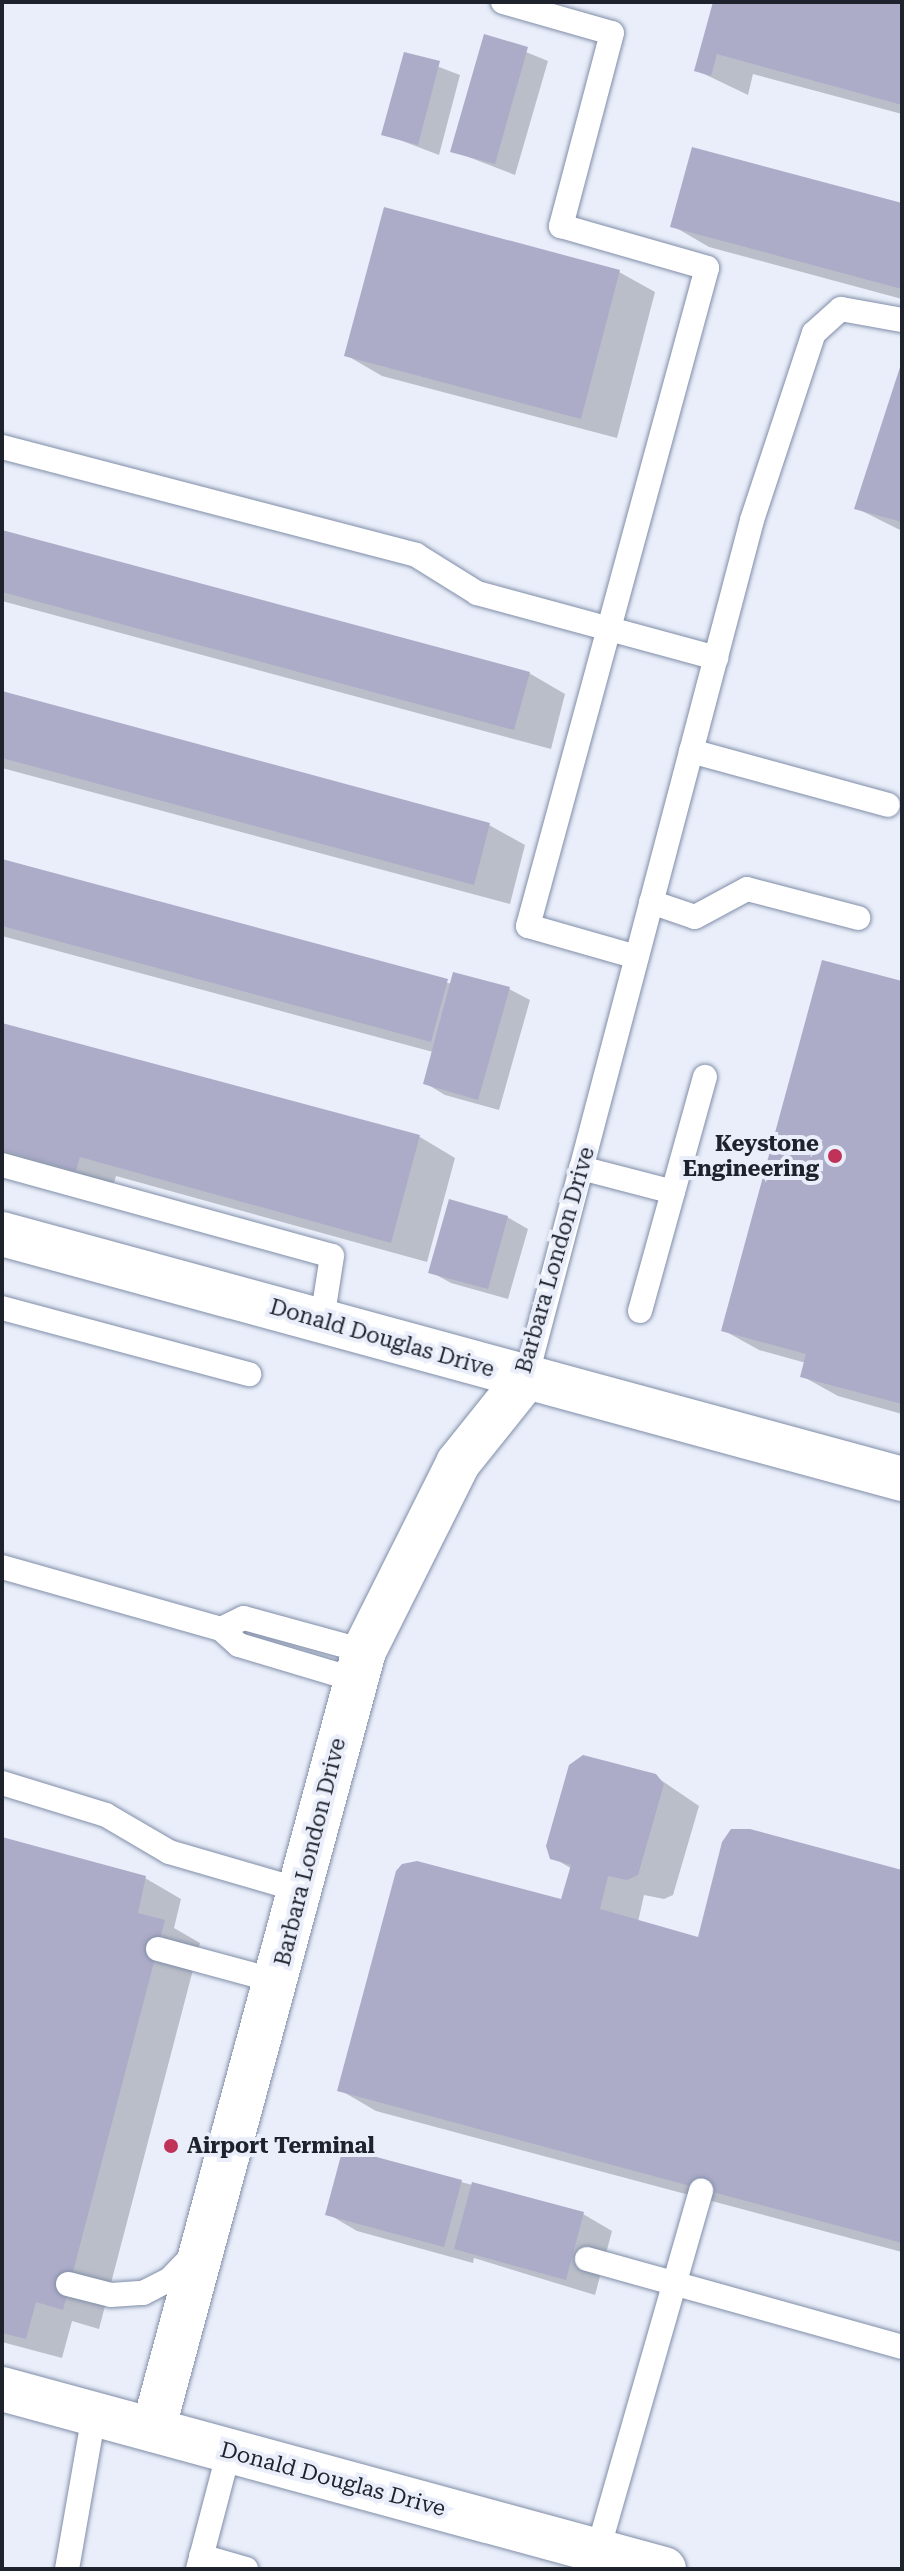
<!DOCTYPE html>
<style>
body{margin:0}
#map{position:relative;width:904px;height:2571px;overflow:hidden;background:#e9eefa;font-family:"Roboto Serif",serif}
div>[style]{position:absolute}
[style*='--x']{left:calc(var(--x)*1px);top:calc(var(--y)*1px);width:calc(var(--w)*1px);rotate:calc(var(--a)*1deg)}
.shadow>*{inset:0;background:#0003}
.building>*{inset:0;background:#acacc9}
.roads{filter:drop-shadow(0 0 2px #818ea8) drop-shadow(0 0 2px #818ea8)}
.lane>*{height:24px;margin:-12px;padding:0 12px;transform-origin:12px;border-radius:12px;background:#fff}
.secondary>*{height:44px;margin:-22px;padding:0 22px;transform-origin:22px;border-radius:22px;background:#fff}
.dots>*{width:22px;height:22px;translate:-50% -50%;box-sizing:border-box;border:4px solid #e9eefa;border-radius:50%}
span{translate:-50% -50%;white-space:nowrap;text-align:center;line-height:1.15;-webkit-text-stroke:8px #e9eefa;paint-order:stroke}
.poi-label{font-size:22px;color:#1d222c;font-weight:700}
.right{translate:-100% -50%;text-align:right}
.left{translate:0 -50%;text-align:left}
.street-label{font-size:22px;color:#1d222c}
.frame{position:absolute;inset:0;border:4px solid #1d222c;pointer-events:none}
</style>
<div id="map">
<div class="shadow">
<i style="clip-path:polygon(715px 2px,902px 2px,902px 114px,753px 74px,748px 95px,696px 70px)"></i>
<i style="clip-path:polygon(486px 36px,548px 61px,515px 175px,453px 151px)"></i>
<i style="clip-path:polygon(405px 54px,460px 75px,439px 155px,384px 134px)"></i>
<i style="clip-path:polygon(902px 206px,902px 299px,709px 247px,673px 226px)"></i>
<i style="clip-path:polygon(619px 272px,655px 292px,617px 438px,382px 376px,346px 355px)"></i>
<i style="clip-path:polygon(902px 366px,902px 531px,856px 508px)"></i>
<i style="clip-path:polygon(2px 532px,529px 673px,565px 694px,551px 749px,2px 601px)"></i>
<i style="clip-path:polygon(2px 693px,489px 825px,525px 845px,510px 904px,2px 768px)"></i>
<i style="clip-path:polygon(2px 861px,452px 984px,509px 989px,530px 1000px,499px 1110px,445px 1095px,425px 1083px,433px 1052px,2px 936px)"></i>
<i style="clip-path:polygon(902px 983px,902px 1414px,838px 1396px,802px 1376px,806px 1363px,759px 1350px,723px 1330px)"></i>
<i style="clip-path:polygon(2px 1029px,420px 1137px,455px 1158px,427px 1262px,116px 1176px,112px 1190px,25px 1166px,2px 1153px)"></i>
<i style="clip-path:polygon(507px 1217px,528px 1229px,508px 1299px,451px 1283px,431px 1272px)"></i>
<i style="clip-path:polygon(655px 1776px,699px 1806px,673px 1895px,664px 1899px,644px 1895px,638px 1922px,699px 1939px,902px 1873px,902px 2252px,376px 2111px,340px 2090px,562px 1901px,572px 1869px,552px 1857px)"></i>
<i style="clip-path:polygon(2px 1840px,145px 1878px,181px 1899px,174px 1928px,200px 1943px,99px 2329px,72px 2321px,62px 2358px,2px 2342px)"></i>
<i style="clip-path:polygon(461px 2182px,583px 2214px,612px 2231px,595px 2295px,474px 2258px,473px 2263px,357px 2231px,328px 2214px)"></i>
</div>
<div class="building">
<i style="clip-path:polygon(713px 2px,902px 2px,902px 105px,717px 54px,711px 76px,694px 71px)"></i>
<i style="clip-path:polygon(484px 34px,528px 47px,495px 164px,450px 152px)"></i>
<i style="clip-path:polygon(404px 52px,440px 61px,418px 145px,381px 135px)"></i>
<i style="clip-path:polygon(692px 147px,902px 203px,902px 289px,670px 227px)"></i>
<i style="clip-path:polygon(384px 207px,620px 270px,581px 419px,344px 356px)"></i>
<i style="clip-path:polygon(901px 364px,902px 365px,902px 522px,854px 509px)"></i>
<i style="clip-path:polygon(2px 530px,530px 672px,514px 730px,2px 592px)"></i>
<i style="clip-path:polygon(2px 691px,490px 823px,474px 885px,2px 758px)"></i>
<i style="clip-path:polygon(2px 859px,448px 979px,431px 1042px,2px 926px)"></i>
<i style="clip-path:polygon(822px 960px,902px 981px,902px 1404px,800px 1377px,806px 1354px,721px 1331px)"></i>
<i style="clip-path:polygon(453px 972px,510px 987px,478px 1100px,423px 1084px)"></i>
<i style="clip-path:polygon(2px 1023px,420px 1135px,391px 1243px,80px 1157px,76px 1171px,2px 1150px)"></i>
<i style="clip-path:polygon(449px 1199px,508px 1216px,488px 1289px,428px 1273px)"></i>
<i style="clip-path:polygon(583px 1755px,656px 1774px,664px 1784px,638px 1875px,627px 1880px,608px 1876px,600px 1909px,698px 1937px,722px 1842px,731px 1829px,750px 1829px,902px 1870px,902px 2243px,337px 2091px,396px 1871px,402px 1864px,417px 1861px,561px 1899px,571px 1865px,550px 1859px,546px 1846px,569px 1765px)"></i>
<i style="clip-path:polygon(2px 1837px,146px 1876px,138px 1913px,165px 1920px,63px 2310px,36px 2302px,26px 2339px,2px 2333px)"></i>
<i style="clip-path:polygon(343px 2148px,462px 2180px,444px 2247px,325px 2215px)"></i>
<i style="clip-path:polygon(472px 2182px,584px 2212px,566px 2280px,454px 2249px)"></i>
</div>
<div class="roads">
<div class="lane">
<i style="--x:503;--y:2;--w:113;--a:15.9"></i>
<i style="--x:612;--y:33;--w:200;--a:104.8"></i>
<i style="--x:561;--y:226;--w:152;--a:16"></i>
<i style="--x:707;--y:268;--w:682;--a:105.22"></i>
<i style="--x:528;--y:926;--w:113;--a:15.9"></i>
<i style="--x:2;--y:447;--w:428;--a:14.6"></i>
<i style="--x:416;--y:555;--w:72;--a:31.9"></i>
<i style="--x:477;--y:593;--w:248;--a:15.2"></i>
<i style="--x:691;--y:751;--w:204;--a:15.3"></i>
<i style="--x:651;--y:902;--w:46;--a:18.8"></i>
<i style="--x:695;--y:917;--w:59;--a:-28.3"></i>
<i style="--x:747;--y:889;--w:115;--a:14.6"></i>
<i style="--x:2;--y:1165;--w:342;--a:15.4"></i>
<i style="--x:332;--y:1256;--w:65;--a:98.9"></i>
<i style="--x:581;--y:1168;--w:95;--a:14.6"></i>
<i style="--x:2;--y:1308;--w:256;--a:15"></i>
<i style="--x:640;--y:1311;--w:243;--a:-74.5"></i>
<i style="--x:526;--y:1378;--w:887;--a:-75.24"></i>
<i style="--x:752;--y:520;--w:197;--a:-71.7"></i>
<i style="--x:814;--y:333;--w:36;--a:-42"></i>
<i style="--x:841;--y:309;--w:62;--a:10.2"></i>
<i style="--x:2;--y:1567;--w:228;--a:15.8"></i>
<i style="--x:221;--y:1629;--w:24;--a:42"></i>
<i style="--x:239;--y:1645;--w:122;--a:16.7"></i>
<i style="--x:221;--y:1629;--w:25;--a:-26"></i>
<i style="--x:244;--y:1618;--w:124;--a:15.4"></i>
<i style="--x:2;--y:1783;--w:109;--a:17.1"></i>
<i style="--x:106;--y:1815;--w:73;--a:30.4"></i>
<i style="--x:169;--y:1852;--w:136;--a:16.2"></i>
<i style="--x:158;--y:1949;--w:123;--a:15.1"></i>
<i style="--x:587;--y:2259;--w:327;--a:15.6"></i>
<i style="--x:68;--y:2284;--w:44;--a:14.3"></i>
<i style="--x:111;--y:2295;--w:32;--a:-4"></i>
<i style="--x:143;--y:2293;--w:30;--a:-27"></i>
<i style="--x:170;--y:2279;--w:35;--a:-46"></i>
<i style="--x:598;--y:2550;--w:374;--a:-74"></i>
<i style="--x:201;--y:2556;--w:47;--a:16.1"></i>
<i style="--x:67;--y:2569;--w:157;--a:-80.1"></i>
<i style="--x:198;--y:2569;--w:122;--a:-75.3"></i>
</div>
<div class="secondary">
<i style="--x:2;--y:1234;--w:933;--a:15.23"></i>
<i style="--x:2;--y:2389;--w:686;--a:15.21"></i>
<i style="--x:153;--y:2430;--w:807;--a:-74.84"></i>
<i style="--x:364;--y:1651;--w:210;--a:-63.4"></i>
<i style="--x:458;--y:1463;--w:109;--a:-51.3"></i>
</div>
</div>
<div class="dots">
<i style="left:835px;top:1156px;background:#c13259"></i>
<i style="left:171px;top:2146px;background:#c13259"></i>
</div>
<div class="poi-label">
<span class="right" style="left:819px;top:1156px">Keystone<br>Engineering</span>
<span class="left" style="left:187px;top:2146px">Airport Terminal</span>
</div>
<div class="street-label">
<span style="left:555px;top:1260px;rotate:-74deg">Barbara London Drive</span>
<span style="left:382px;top:1338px;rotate:16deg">Donald Douglas Drive</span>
<span style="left:310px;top:1852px;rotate:-76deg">Barbara London Drive</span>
<span style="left:333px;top:2479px;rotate:15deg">Donald Douglas Drive</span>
</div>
<div class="frame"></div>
</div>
